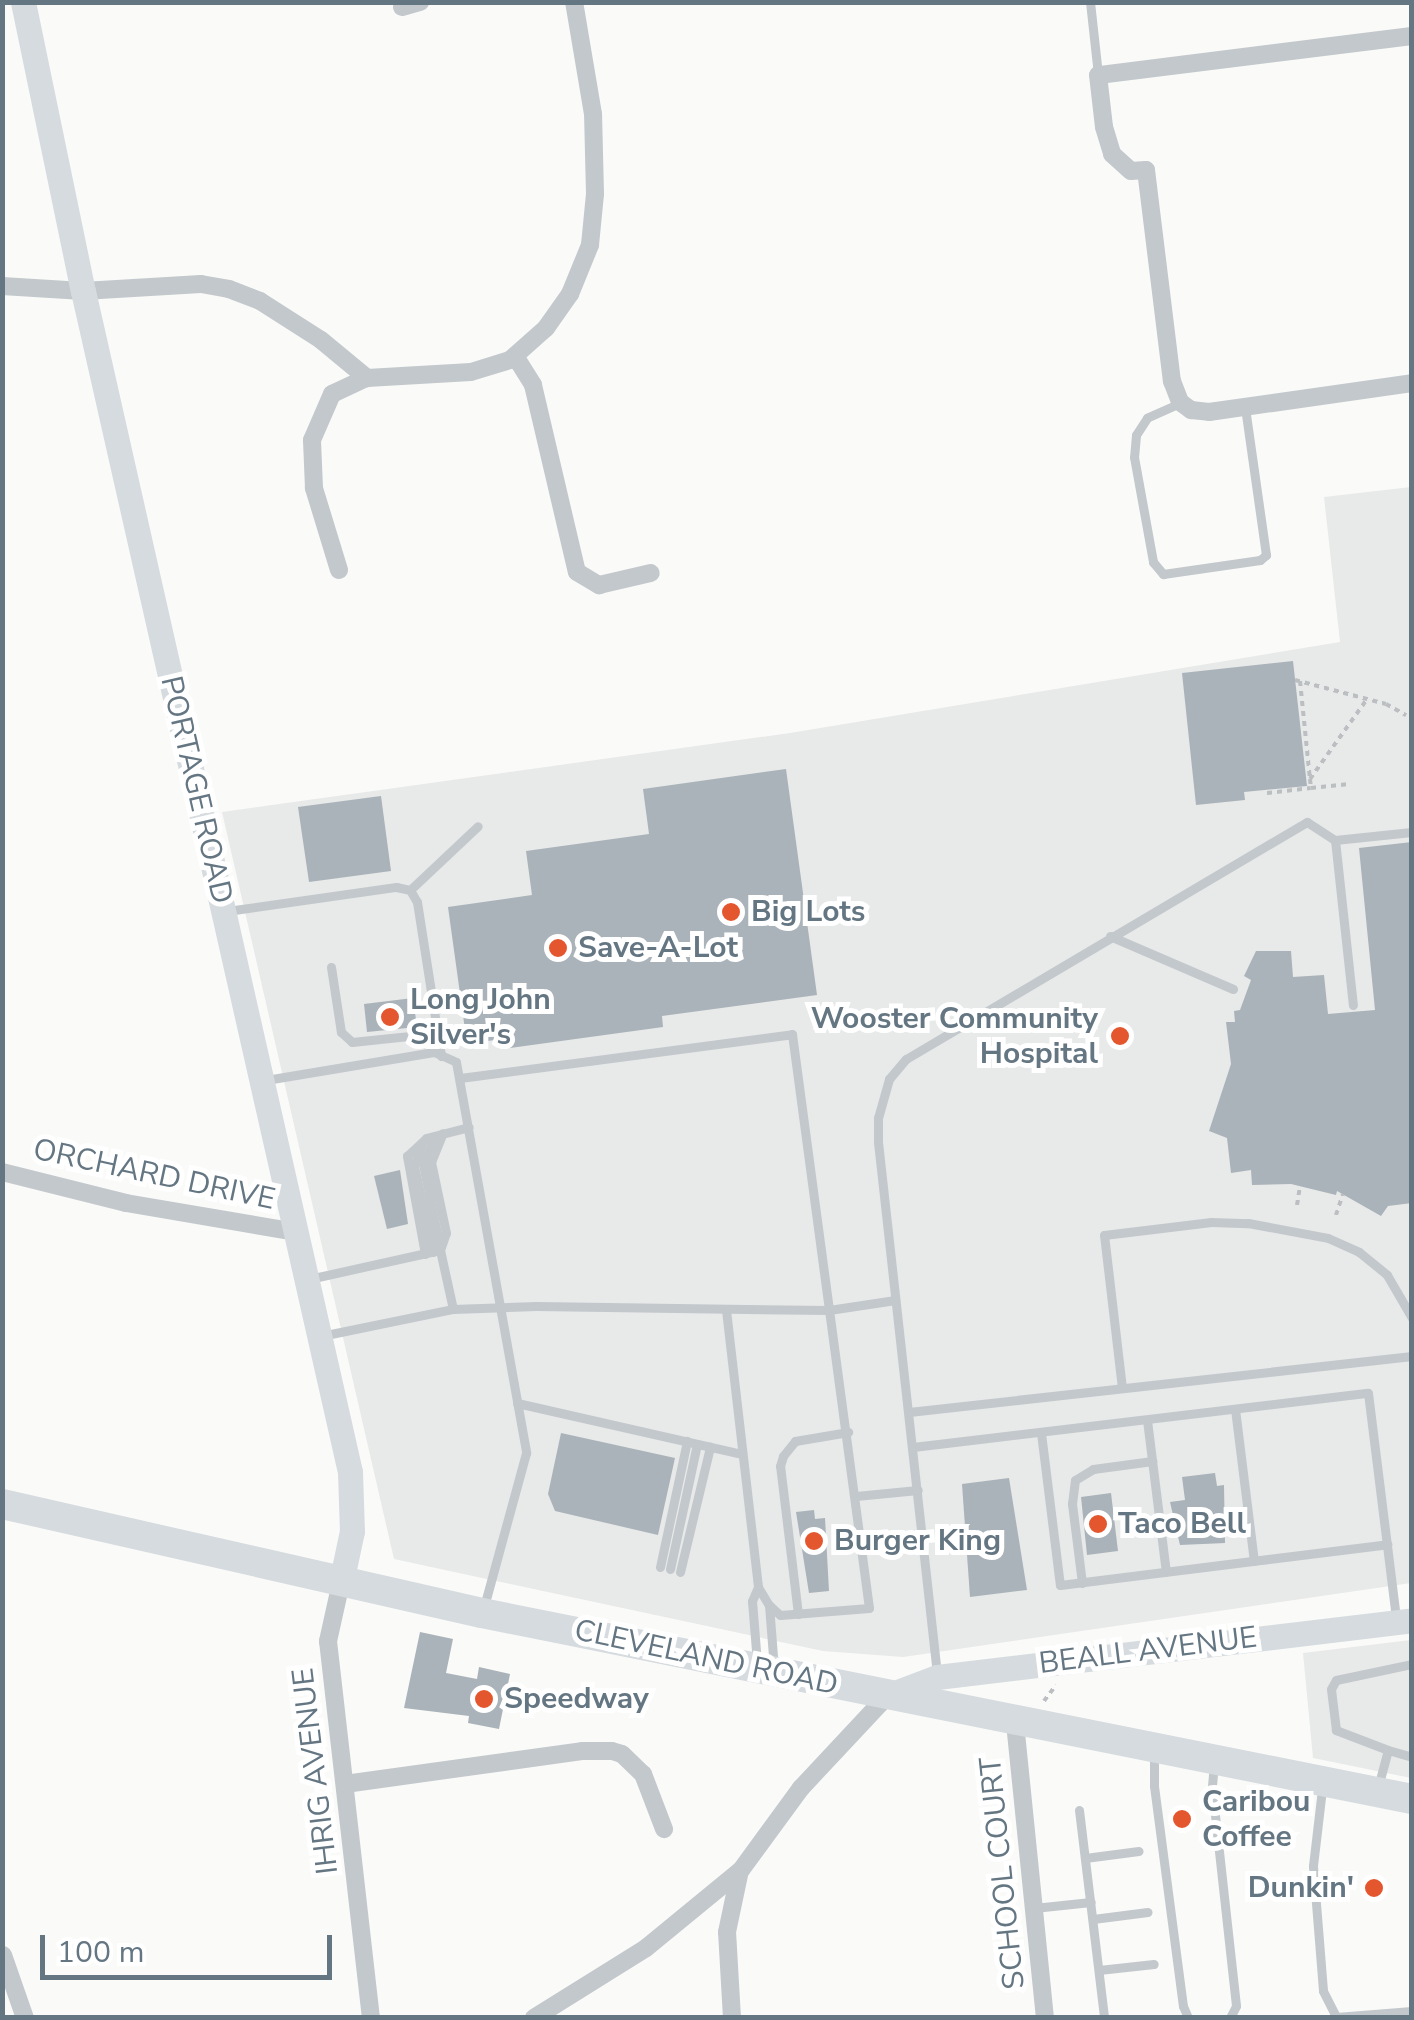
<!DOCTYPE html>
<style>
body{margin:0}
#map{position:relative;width:1414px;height:2020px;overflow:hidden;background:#fafaf8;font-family:"Nunito Sans",sans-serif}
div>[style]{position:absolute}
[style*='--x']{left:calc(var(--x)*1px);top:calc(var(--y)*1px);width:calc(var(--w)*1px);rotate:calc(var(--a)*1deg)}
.built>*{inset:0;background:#e8e9e9}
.building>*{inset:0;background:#aab3b9}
.path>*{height:4px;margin-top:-2px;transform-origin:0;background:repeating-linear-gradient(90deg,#bbbfc2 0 5px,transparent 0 10px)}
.lane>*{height:9px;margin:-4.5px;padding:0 4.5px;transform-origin:4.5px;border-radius:4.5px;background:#c3c8cc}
.street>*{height:18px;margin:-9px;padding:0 9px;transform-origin:9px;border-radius:9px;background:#c3c8cc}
.secondary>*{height:25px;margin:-12.5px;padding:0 12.5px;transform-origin:12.5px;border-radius:12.5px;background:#d6dbdf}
.primary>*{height:30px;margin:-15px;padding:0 15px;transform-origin:15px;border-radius:15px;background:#d6dbdf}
.dots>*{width:28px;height:28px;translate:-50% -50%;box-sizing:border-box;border:5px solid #fff;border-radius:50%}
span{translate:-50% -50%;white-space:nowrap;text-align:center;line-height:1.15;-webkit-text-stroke:10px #fff;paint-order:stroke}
.street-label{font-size:30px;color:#657683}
.poi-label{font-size:30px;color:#657683;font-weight:700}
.left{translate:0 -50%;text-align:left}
.right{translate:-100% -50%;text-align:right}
.frame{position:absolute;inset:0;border:5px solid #657683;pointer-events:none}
.scale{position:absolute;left:40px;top:1935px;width:292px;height:45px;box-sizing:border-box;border:5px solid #657683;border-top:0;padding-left:12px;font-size:30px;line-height:35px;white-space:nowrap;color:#657683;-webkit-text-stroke:8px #fff;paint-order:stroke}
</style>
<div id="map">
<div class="built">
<i style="clip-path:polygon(1411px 487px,1411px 1583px,903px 1657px,823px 1651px,394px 1559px,222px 812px,790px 733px,1340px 642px,1324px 497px)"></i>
<i style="clip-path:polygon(1411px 1640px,1411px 1778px,1313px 1758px,1303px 1653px)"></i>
</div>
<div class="building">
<i style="clip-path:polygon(1293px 661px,1307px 786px,1244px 792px,1245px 800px,1196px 805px,1182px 673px)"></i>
<i style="clip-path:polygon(786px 769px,817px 995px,662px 1016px,663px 1027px,510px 1048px,508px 1038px,467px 1044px,448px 907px,532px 895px,526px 851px,649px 834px,643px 789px)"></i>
<i style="clip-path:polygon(381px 796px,391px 871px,309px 882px,298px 807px)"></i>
<i style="clip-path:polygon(1412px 842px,1412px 1203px,1388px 1206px,1381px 1216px,1337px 1191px,1336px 1195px,1291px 1184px,1252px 1185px,1251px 1170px,1231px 1173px,1227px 1138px,1209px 1131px,1231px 1064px,1226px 1022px,1235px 1022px,1234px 1011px,1240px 1010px,1251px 980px,1244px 976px,1256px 951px,1291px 951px,1293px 977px,1324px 975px,1328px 1014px,1375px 1010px,1359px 848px)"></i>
<i style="clip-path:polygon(413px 998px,417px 1027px,367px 1032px,364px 1004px)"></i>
<i style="clip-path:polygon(400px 1170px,408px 1224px,387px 1229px,374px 1176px)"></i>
<i style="clip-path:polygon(561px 1433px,675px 1458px,658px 1535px,555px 1511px,548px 1494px)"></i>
<i style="clip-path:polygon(1215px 1473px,1217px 1486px,1224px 1485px,1225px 1543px,1180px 1545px,1170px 1502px,1185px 1500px,1182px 1477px)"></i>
<i style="clip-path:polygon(1009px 1478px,1027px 1590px,970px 1597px,962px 1484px)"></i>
<i style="clip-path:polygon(1111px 1493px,1118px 1551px,1087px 1555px,1081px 1497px)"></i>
<i style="clip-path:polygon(814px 1510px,815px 1519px,825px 1518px,829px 1591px,809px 1593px,796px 1512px)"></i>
<i style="clip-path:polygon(420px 1632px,453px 1639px,446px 1673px,477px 1679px,479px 1667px,510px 1674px,499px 1729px,468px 1723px,469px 1716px,404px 1708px)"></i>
</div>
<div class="path">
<i style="--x:1295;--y:680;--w:94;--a:14.8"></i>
<i style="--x:1386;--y:704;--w:23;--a:29"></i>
<i style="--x:1300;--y:681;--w:99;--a:84.2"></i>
<i style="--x:1310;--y:779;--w:98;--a:-54.5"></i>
<i style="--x:1310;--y:779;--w:9;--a:84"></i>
<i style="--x:1311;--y:788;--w:36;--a:-6"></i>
<i style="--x:1267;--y:793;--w:44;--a:-6.5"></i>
<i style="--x:1297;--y:1205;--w:19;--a:-81"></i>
<i style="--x:1336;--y:1215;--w:22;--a:-72"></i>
<i style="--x:1044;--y:1701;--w:20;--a:-53"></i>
</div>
<div class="lane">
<i style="--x:1090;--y:2;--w:73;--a:83.7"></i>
<i style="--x:1180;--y:403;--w:36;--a:156"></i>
<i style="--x:1147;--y:418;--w:20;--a:123"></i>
<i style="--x:1136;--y:435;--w:22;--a:95"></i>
<i style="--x:1134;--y:457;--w:107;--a:79.7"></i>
<i style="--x:1153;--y:562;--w:16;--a:50"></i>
<i style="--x:1163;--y:574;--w:98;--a:-8.2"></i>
<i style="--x:1260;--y:560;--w:8;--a:-40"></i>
<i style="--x:1266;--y:555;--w:149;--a:-98.1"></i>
<i style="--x:1335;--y:840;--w:166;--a:83.8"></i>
<i style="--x:410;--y:890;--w:93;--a:-43.3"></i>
<i style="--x:227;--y:911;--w:171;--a:-8.1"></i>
<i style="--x:396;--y:887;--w:14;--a:12"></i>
<i style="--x:410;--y:890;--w:14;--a:60"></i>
<i style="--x:417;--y:902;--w:156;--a:81.1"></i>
<i style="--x:1110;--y:936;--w:134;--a:23.3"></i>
<i style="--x:331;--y:967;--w:66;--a:81.3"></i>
<i style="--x:341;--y:1032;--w:15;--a:42"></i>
<i style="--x:352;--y:1042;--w:85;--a:-6"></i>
<i style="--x:460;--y:1078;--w:335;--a:-7.5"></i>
<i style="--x:792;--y:1034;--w:579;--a:82.36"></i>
<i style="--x:869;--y:1608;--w:89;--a:175.5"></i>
<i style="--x:780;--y:1615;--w:15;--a:-138"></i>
<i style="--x:266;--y:1080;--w:170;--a:-9.5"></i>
<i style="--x:434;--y:1052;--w:24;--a:24"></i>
<i style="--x:456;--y:1062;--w:397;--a:79.8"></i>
<i style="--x:526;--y:1453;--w:163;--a:105.3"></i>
<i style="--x:434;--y:1138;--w:28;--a:113"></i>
<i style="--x:423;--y:1164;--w:86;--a:78.6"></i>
<i style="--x:422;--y:1143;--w:24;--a:109"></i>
<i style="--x:414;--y:1166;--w:88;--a:77.5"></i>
<i style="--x:440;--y:1250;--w:18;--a:-71"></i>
<i style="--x:446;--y:1233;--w:73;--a:-101.9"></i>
<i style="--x:431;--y:1162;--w:31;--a:-68"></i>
<i style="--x:425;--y:1254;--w:100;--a:-100.4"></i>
<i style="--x:407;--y:1156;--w:26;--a:-43"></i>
<i style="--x:426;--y:1138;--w:44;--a:-14.3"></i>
<i style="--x:309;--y:1279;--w:134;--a:-12.5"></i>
<i style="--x:440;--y:1250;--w:60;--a:77.6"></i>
<i style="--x:726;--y:1310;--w:279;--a:83.4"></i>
<i style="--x:758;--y:1587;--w:21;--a:59"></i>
<i style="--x:769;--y:1605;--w:63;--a:85.5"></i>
<i style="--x:321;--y:1336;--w:135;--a:-11.6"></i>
<i style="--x:453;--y:1309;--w:83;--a:-2.1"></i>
<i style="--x:536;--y:1306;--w:293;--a:0.8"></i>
<i style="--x:829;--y:1310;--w:67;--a:-8.6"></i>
<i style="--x:1122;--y:1388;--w:154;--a:-96.7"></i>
<i style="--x:1104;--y:1235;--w:108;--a:-6.9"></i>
<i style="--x:1211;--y:1222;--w:37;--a:2"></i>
<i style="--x:1248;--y:1223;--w:81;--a:10.6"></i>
<i style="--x:1328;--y:1238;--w:34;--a:24"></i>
<i style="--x:1359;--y:1252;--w:36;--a:39"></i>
<i style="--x:1387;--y:1275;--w:50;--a:59.8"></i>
<i style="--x:517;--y:1403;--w:230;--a:12.8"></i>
<i style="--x:1235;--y:1409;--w:153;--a:82.9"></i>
<i style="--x:909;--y:1412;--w:506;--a:-6.35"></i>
<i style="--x:1147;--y:1420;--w:153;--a:82.9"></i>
<i style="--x:1041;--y:1433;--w:153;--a:82.9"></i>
<i style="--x:1060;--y:1585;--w:330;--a:-7.1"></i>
<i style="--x:913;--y:1447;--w:458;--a:-6.8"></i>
<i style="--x:1368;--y:1393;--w:227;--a:82.9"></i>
<i style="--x:856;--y:1496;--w:62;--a:-5.5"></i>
<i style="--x:660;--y:1567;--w:129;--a:-77.9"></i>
<i style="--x:670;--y:1569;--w:128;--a:-77.8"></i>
<i style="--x:680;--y:1572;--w:129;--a:-76.5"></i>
<i style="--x:1082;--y:1583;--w:80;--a:-97.2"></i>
<i style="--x:1072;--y:1504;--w:24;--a:-83"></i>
<i style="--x:1075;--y:1480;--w:21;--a:-31"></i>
<i style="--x:1093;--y:1469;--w:60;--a:-7.7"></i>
<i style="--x:798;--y:1614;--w:149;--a:-96.9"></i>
<i style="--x:780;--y:1466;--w:10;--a:-73"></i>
<i style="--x:783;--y:1456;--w:19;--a:-51"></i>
<i style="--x:795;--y:1441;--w:54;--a:-9.6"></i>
<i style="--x:757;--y:1663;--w:62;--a:-94.6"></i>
<i style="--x:752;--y:1601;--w:15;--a:-67"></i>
<i style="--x:937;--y:1674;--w:535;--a:-96.33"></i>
<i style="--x:878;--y:1142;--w:24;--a:-90"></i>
<i style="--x:878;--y:1118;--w:41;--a:-74.2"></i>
<i style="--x:889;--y:1079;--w:26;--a:-50"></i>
<i style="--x:906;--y:1059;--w:466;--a:-30.6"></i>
<i style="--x:1307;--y:822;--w:33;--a:33"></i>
<i style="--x:1335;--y:840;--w:77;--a:-5.9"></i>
<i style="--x:1388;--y:1750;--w:56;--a:-159"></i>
<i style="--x:1336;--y:1730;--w:41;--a:-97"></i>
<i style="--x:1331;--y:1689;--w:10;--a:-61"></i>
<i style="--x:1336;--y:1680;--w:78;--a:-11.9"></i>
<i style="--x:1154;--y:1755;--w:31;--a:90"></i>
<i style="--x:1154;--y:1786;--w:222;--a:82.5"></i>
<i style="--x:1183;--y:2006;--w:13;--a:67"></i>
<i style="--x:1214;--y:1763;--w:25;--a:95"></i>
<i style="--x:1212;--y:1788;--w:219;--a:83.7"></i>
<i style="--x:1236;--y:2006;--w:13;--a:117"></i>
<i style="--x:1378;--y:1787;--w:38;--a:-75"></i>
<i style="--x:1388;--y:1750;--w:25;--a:16"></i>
<i style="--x:1322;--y:1789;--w:78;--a:96.7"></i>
<i style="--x:1313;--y:1866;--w:125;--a:85.4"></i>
<i style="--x:1323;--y:1991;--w:29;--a:63"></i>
<i style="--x:1336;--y:2017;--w:76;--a:-4.5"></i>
<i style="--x:1079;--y:1810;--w:209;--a:83.1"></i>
<i style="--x:1085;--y:1858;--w:54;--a:-7.4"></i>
<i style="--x:1034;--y:1908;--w:57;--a:-6"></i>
<i style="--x:1093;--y:1919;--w:55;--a:-7.3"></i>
<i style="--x:1099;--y:1970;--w:55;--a:-6.2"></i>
</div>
<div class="street">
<i style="--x:402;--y:7;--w:19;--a:-16"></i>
<i style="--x:1412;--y:36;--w:316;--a:172.9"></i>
<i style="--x:1098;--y:75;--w:52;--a:83.4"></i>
<i style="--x:1104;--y:127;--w:28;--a:73"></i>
<i style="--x:1112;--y:154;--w:25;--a:42"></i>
<i style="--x:1131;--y:171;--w:15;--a:-4"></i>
<i style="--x:1146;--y:170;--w:213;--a:83"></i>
<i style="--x:1172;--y:381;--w:22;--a:69"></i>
<i style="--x:1180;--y:402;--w:14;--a:36"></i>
<i style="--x:1191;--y:410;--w:18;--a:6"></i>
<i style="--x:1209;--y:412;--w:205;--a:-8.1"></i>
<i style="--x:2;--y:286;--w:81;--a:3.5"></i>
<i style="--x:83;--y:291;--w:118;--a:-3.4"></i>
<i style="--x:201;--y:284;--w:28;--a:10"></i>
<i style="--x:229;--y:289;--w:33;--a:21"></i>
<i style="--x:260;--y:301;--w:72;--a:32.6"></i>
<i style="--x:321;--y:340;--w:60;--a:39.6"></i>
<i style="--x:367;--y:378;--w:104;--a:-3.3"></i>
<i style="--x:471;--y:372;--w:41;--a:-17.1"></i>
<i style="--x:510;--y:360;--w:48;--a:-41.6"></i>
<i style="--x:546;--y:328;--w:42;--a:-54.8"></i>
<i style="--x:570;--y:294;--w:53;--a:-67.8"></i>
<i style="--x:590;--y:245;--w:51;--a:-84.4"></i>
<i style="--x:595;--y:194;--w:80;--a:-91.4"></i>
<i style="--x:593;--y:114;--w:114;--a:-99.6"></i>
<i style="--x:515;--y:356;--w:34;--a:58"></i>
<i style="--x:533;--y:385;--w:192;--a:76.8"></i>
<i style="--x:577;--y:572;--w:26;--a:31"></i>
<i style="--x:599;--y:585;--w:53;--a:-13"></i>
<i style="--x:339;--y:570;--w:86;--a:-107"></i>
<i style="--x:314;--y:488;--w:48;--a:-92.4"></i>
<i style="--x:312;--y:440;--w:50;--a:-66.5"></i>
<i style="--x:332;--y:394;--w:38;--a:-25"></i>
<i style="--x:2;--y:1172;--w:128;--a:14"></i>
<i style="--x:126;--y:1203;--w:172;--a:9.7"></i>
<i style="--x:342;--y:1578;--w:65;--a:102.5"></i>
<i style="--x:328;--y:1641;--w:379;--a:83.5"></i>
<i style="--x:1015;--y:1723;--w:297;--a:84.2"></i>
<i style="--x:345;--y:1784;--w:239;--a:-7.9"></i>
<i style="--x:582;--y:1751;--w:30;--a:0"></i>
<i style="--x:612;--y:1751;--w:10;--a:17"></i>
<i style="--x:622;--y:1754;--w:29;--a:44"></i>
<i style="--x:643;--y:1774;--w:59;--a:69.1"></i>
<i style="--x:3;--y:1955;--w:67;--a:70.8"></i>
<i style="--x:534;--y:2018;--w:132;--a:-32"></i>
<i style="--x:646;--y:1948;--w:123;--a:-39.4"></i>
<i style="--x:741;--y:1870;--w:102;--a:-53.8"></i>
<i style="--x:801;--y:1788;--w:126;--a:-46.9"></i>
<i style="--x:732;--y:2018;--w:86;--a:-93.3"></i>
<i style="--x:727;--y:1932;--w:58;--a:-78.1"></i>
</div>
<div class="secondary">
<i style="--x:23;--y:2;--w:295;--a:78.3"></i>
<i style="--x:83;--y:291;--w:1211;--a:77.26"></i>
<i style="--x:350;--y:1472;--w:59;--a:88.1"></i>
<i style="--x:352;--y:1531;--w:48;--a:102"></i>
<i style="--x:887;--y:1696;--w:53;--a:-20.8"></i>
<i style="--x:937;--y:1677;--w:478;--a:-6.8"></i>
</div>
<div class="primary">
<i style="--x:2;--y:1504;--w:492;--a:12.8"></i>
<i style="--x:482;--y:1613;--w:948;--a:11.31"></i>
</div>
<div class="dots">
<i style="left:731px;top:912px;background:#e4572e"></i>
<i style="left:558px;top:948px;background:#e4572e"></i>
<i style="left:390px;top:1017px;background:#e4572e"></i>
<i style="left:1120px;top:1036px;background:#e4572e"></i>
<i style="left:1098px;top:1524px;background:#e4572e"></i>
<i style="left:814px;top:1541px;background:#e4572e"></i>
<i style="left:484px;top:1699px;background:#e4572e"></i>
<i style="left:1182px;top:1819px;background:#e4572e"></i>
<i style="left:1374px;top:1888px;background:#e4572e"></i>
</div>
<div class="street-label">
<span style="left:196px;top:790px;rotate:77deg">PORTAGE ROAD</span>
<span style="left:154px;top:1175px;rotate:12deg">ORCHARD DRIVE</span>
<span style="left:1148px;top:1651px;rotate:-7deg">BEALL AVENUE</span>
<span style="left:706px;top:1658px;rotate:12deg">CLEVELAND ROAD</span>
<span style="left:316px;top:1771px;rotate:-97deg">IHRIG AVENUE</span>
<span style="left:1003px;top:1873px;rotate:-96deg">SCHOOL COURT</span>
</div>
<div class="poi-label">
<span class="left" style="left:751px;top:912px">Big Lots</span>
<span class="left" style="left:578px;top:948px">Save-A-Lot</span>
<span class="left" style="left:410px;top:1017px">Long John<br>Silver's</span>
<span class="right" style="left:1098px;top:1036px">Wooster Community<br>Hospital</span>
<span class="left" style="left:1118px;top:1524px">Taco Bell</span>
<span class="left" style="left:834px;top:1541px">Burger King</span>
<span class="left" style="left:504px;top:1699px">Speedway</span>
<span class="left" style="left:1202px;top:1819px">Caribou<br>Coffee</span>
<span class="right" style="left:1354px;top:1888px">Dunkin'</span>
</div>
<div class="frame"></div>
<div class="scale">100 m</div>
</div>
